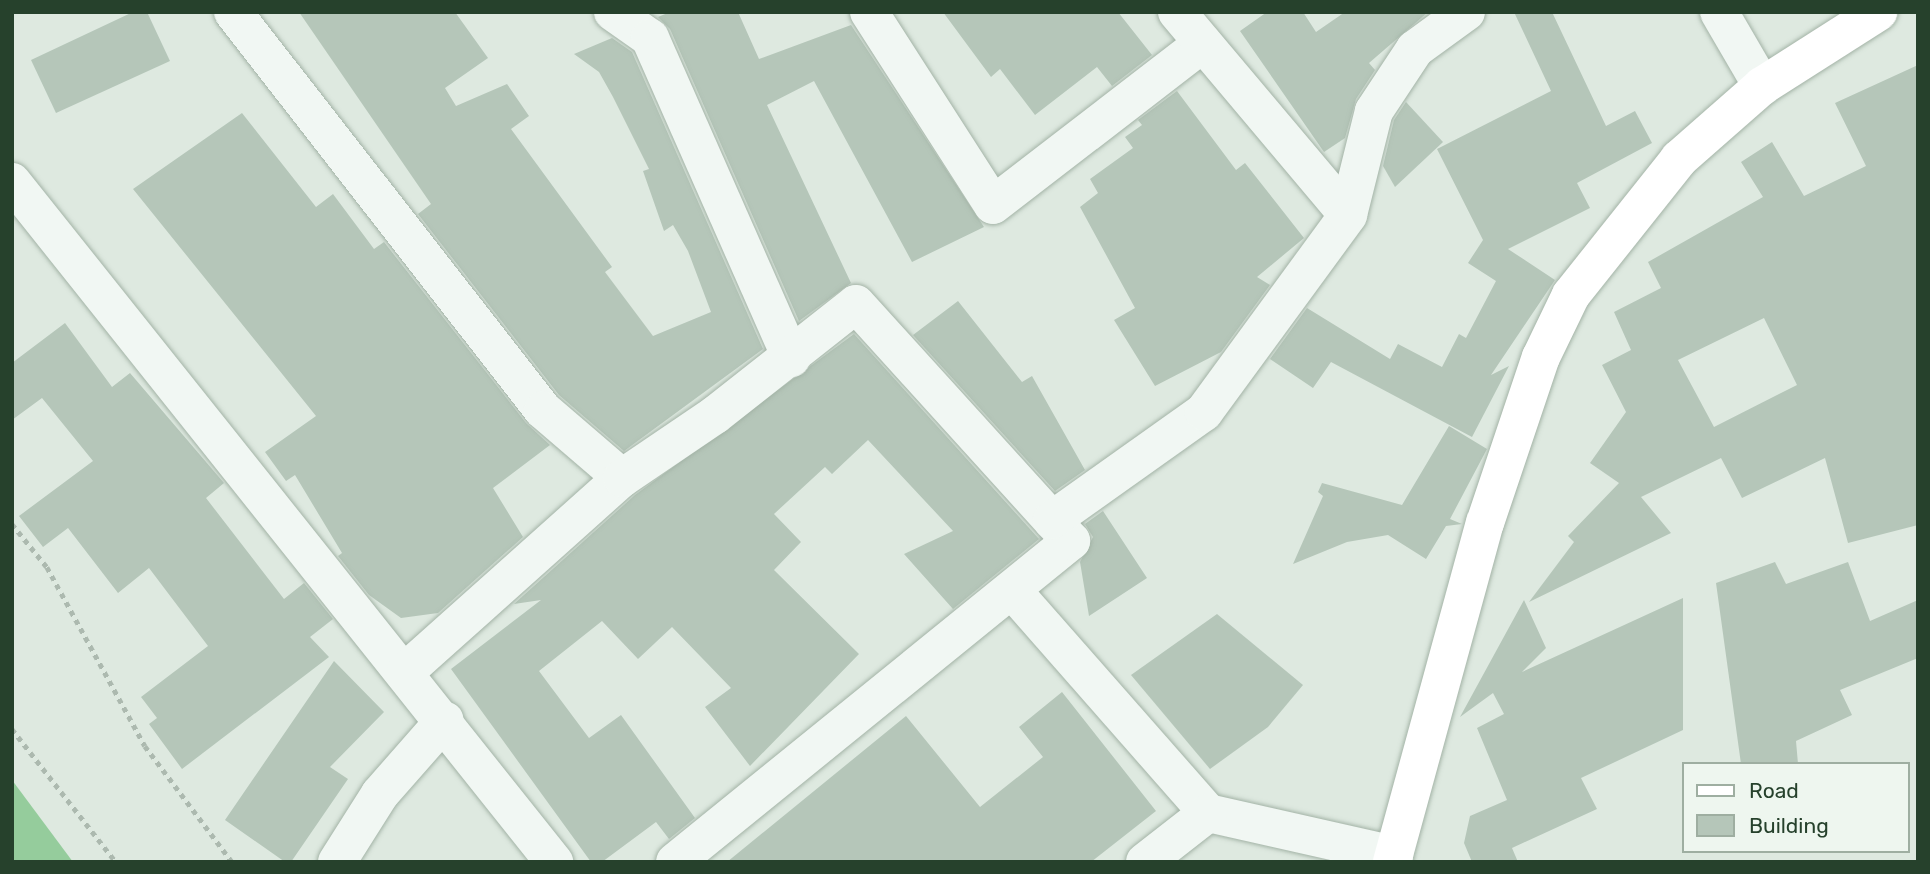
<!DOCTYPE html>
<style>
body{margin:0}
#map{position:relative;width:1930px;height:874px;overflow:hidden;background:#dee9e0;font-family:Rubik,sans-serif}
div>[style]{position:absolute}
[style*='--x']{left:calc(var(--x)*1px);top:calc(var(--y)*1px);width:calc(var(--w)*1px);rotate:calc(var(--a)*1deg)}
.water>*{inset:0;background:#95cc9c}
.building>*{inset:0;background:#b5c6b9}
.path>*{height:4.5px;margin-top:-2.25px;transform-origin:0;background:repeating-linear-gradient(90deg,#acb9af 0 5px,transparent 0 10px)}
.roads{filter:drop-shadow(0 0 2px #a3b3a6) drop-shadow(0 0 2px #a3b3a6)}
.minor>*{height:38px;margin:-19px;padding:0 19px;transform-origin:19px;border-radius:19px;background:#f1f7f3}
.primary>*{height:38px;margin:-19px;padding:0 19px;transform-origin:19px;border-radius:19px;background:#fff}
span{translate:-50% -50%;white-space:nowrap;text-align:center;line-height:1.15;-webkit-text-stroke:7px #eef6ef;paint-order:stroke}
.frame{position:absolute;inset:0;border:14px solid #26412c;pointer-events:none}
.legend{position:absolute;left:1682px;top:762px;width:228px;height:91px;box-sizing:border-box;background:#eef6ef;border:2px solid #9eaea1;margin:0;padding:9px 12px;list-style:none;font-size:21px;color:#26412c}
.legend li{display:flex;align-items:center;gap:14px;height:35px}
.legend b{width:35px;border:2px solid #9eaea1}
</style>
<div id="map">
<div class="water">
<i style="clip-path:polygon(12px 780px,73px 862px,12px 862px)"></i>
</div>
<div class="building">
<i style="clip-path:polygon(133px 12px,147px 12px,170px 61px,56px 113px,31px 60px)"></i>
<i style="clip-path:polygon(299px 12px,455px 12px,488px 58px,445px 88px,456px 106px,507px 84px,529px 116px,511px 129px,612px 267px,605px 272px,653px 336px,711px 312px,688px 251px,673px 225px,664px 231px,643px 171px,649px 169px,613px 97px,599px 72px,574px 54px,612px 38px,632px 52px,763px 349px,624px 451px,559px 395px,418px 214px,431px 204px)"></i>
<i style="clip-path:polygon(670px 12px,738px 12px,759px 59px,851px 25px,984px 227px,912px 262px,814px 81px,767px 105px,851px 283px,799px 321px,670px 29px,658px 17px)"></i>
<i style="clip-path:polygon(943px 12px,1118px 12px,1152px 55px,1112px 86px,1097px 67px,1035px 115px,1000px 69px,991px 77px)"></i>
<i style="clip-path:polygon(1267px 12px,1303px 12px,1316px 32px,1345px 12px,1428px 12px,1369px 63px,1375px 70px,1356px 99px,1345px 138px,1324px 152px,1240px 31px)"></i>
<i style="clip-path:polygon(1514px 12px,1552px 12px,1606px 126px,1635px 111px,1652px 143px,1577px 183px,1590px 208px,1508px 249px,1555px 280px,1491px 375px,1509px 366px,1472px 437px,1331px 362px,1313px 388px,1270px 359px,1307px 308px,1390px 359px,1398px 344px,1442px 367px,1459px 334px,1466px 338px,1496px 281px,1468px 263px,1483px 240px,1437px 149px,1551px 91px)"></i>
<i style="clip-path:polygon(evenodd,1918px 65px,1918px 525px,1848px 543px,1825px 458px,1742px 498px,1721px 458px,1641px 497px,1671px 533px,1529px 602px,1574px 542px,1568px 536px,1619px 483px,1590px 463px,1626px 412px,1602px 365px,1631px 350px,1614px 312px,1661px 288px,1648px 262px,1763px 197px,1741px 162px,1772px 142px,1804px 196px,1866px 166px,1835px 103px,1918px 65px,1764px 318px,1797px 385px,1714px 427px,1678px 360px,1764px 318px)"></i>
<i style="clip-path:polygon(1177px 91px,1236px 170px,1245px 163px,1304px 238px,1257px 277px,1270px 285px,1221px 352px,1155px 386px,1114px 320px,1135px 308px,1080px 207px,1098px 193px,1090px 179px,1133px 148px,1125px 137px,1142px 125px,1138px 120px)"></i>
<i style="clip-path:polygon(1406px 102px,1443px 142px,1395px 187px,1383px 166px,1394px 120px)"></i>
<i style="clip-path:polygon(242px 113px,316px 207px,333px 194px,374px 249px,384px 242px,526px 423px,550px 445px,493px 488px,523px 537px,438px 613px,401px 618px,369px 595px,338px 556px,342px 553px,295px 475px,286px 481px,265px 452px,316px 416px,133px 189px)"></i>
<i style="clip-path:polygon(958px 301px,1022px 382px,1032px 376px,1085px 470px,1055px 491px,913px 335px)"></i>
<i style="clip-path:polygon(65px 323px,112px 387px,130px 373px,224px 483px,206px 498px,284px 599px,304px 583px,333px 619px,310px 637px,329px 657px,182px 769px,149px 724px,157px 718px,141px 697px,208px 646px,149px 568px,118px 593px,68px 528px,43px 547px,19px 516px,93px 461px,42px 398px,12px 420px,12px 363px)"></i>
<i style="clip-path:polygon(854px 334px,1039px 539px,953px 609px,904px 554px,953px 531px,868px 440px,832px 474px,825px 467px,774px 514px,801px 542px,774px 570px,859px 654px,750px 766px,705px 707px,731px 688px,672px 627px,638px 659px,602px 621px,539px 671px,589px 738px,621px 715px,695px 818px,669px 839px,656px 822px,602px 862px,591px 862px,451px 669px,541px 600px,514px 604px,635px 495px)"></i>
<i style="clip-path:polygon(1449px 426px,1487px 449px,1450px 519px,1462px 524px,1446px 526px,1426px 559px,1388px 535px,1347px 542px,1293px 564px,1323px 496px,1318px 492px,1322px 483px,1402px 505px)"></i>
<i style="clip-path:polygon(1103px 511px,1147px 578px,1089px 616px,1080px 562px,1093px 537px,1085px 524px)"></i>
<i style="clip-path:polygon(1775px 562px,1786px 584px,1848px 562px,1870px 621px,1918px 600px,1918px 658px,1840px 690px,1852px 715px,1796px 741px,1798px 764px,1741px 764px,1716px 583px)"></i>
<i style="clip-path:polygon(1683px 598px,1683px 730px,1581px 778px,1597px 809px,1512px 848px,1518px 862px,1472px 862px,1464px 843px,1470px 816px,1507px 800px,1477px 728px,1504px 714px,1493px 693px,1460px 717px,1524px 600px,1546px 648px,1522px 672px)"></i>
<i style="clip-path:polygon(1217px 614px,1303px 685px,1268px 727px,1210px 769px,1131px 675px)"></i>
<i style="clip-path:polygon(334px 661px,384px 712px,330px 767px,348px 779px,291px 862px,285px 862px,225px 820px)"></i>
<i style="clip-path:polygon(1062px 692px,1156px 811px,1091px 862px,727px 862px,906px 716px,980px 807px,1043px 757px,1019px 727px)"></i>
</div>
<div class="path">
<i style="--x:12;--y:524;--w:55;--a:50.9"></i>
<i style="--x:47;--y:567;--w:204;--a:61.3"></i>
<i style="--x:145;--y:746;--w:145;--a:53.1"></i>
<i style="--x:12;--y:729;--w:169;--a:52"></i>
</div>
<div class="roads">
<div class="minor">
<i style="--x:233;--y:12;--w:504;--a:52.09"></i>
<i style="--x:543;--y:410;--w:104;--a:40.7"></i>
<i style="--x:613;--y:12;--w:45;--a:35.1"></i>
<i style="--x:650;--y:38;--w:350;--a:66.2"></i>
<i style="--x:869;--y:12;--w:229;--a:57.3"></i>
<i style="--x:993;--y:205;--w:265;--a:-37.6"></i>
<i style="--x:1177;--y:12;--w:265;--a:49.9"></i>
<i style="--x:1719;--y:12;--w:86;--a:59.8"></i>
<i style="--x:12;--y:182;--w:870;--a:51.44"></i>
<i style="--x:1012;--y:590;--w:297;--a:48.7"></i>
<i style="--x:1208;--y:813;--w:191;--a:12.7"></i>
<i style="--x:406;--y:671;--w:290;--a:-41.8"></i>
<i style="--x:622;--y:478;--w:112;--a:-34.1"></i>
<i style="--x:715;--y:415;--w:179;--a:-38.2"></i>
<i style="--x:856;--y:304;--w:292;--a:47.8"></i>
<i style="--x:337;--y:862;--w:80;--a:-57.7"></i>
<i style="--x:380;--y:794;--w:98;--a:-48.7"></i>
<i style="--x:675;--y:862;--w:510;--a:-39.03"></i>
<i style="--x:1071;--y:541;--w:28;--a:-132"></i>
<i style="--x:1052;--y:520;--w:186;--a:-35.4"></i>
<i style="--x:1204;--y:412;--w:244;--a:-53.8"></i>
<i style="--x:1348;--y:215;--w:107;--a:-76"></i>
<i style="--x:1374;--y:111;--w:74;--a:-56.5"></i>
<i style="--x:1415;--y:49;--w:63;--a:-36"></i>
<i style="--x:1145;--y:862;--w:80;--a:-37.9"></i>
</div>
<div class="primary">
<i style="--x:1392;--y:862;--w:352;--a:-74.7"></i>
<i style="--x:1485;--y:523;--w:175;--a:-71.4"></i>
<i style="--x:1541;--y:357;--w:69;--a:-64.2"></i>
<i style="--x:1571;--y:295;--w:174;--a:-51.5"></i>
<i style="--x:1679;--y:159;--w:111;--a:-41.3"></i>
<i style="--x:1762;--y:86;--w:138;--a:-32.5"></i>
</div>
</div>
<div class="frame"></div>
<ul class="legend">
<li><b style="height:9px;background:#fff"></b>Road</li>
<li><b style="height:19px;background:#b5c6b9"></b>Building</li>
</ul>
</div>
